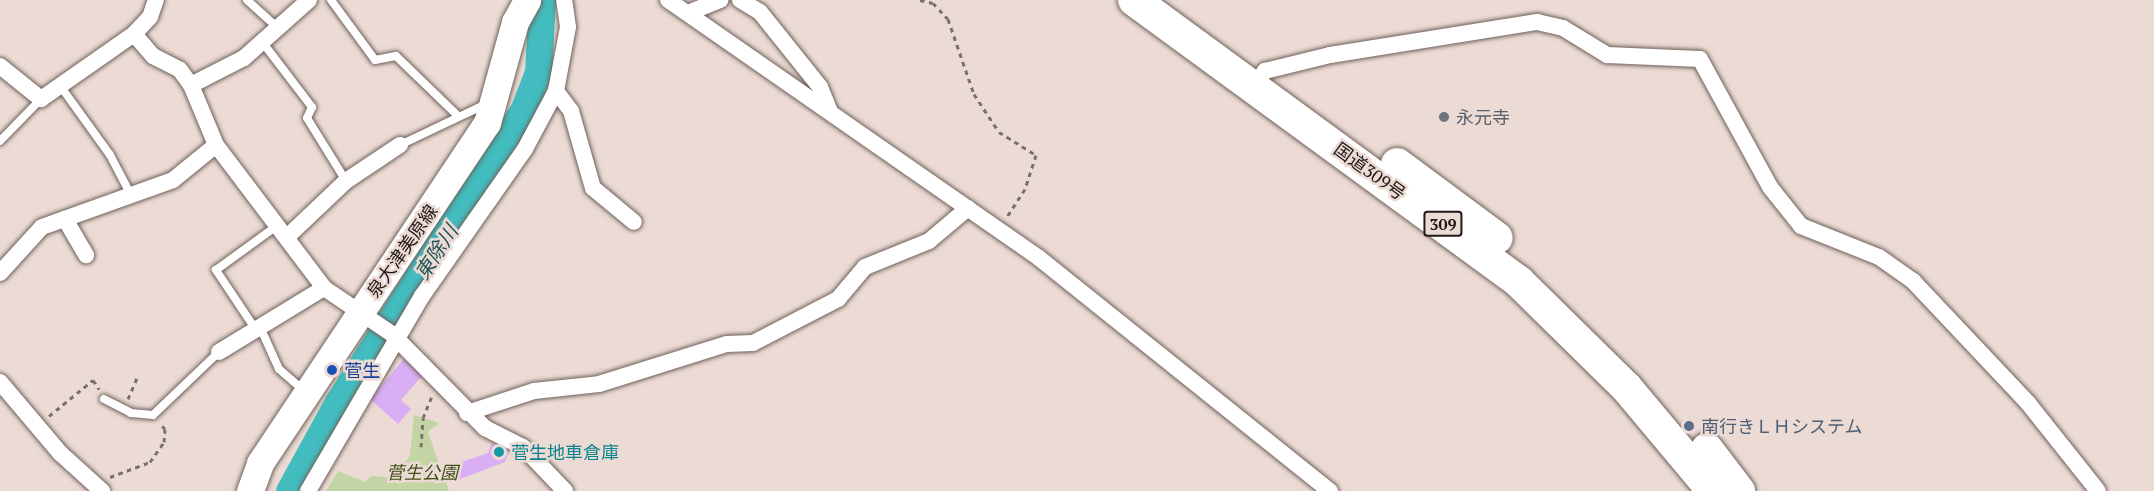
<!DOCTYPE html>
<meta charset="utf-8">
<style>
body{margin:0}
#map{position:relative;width:2154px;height:491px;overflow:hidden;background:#ecdbd4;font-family:"PT Serif","Noto Sans JP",serif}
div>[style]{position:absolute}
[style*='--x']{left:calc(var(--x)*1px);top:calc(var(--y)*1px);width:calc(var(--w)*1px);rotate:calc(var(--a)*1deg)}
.green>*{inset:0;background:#c3d5a4}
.river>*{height:27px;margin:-13.5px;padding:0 13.5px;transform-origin:13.5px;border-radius:13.5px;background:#42bcbe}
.building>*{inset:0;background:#d9aef4}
.path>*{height:3px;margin-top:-1.5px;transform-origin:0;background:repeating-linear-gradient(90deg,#7c706c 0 4.5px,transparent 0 9px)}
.roads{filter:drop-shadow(0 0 2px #6f605a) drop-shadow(0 0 2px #6f605a)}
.lane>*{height:8px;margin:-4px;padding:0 4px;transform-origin:4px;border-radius:4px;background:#fff}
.street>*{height:16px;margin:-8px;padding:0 8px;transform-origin:8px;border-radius:8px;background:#fff}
.primary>*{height:27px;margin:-13.5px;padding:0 13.5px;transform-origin:13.5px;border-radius:13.5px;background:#fff}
.highway>*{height:32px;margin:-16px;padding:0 16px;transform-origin:16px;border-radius:16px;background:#fff}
.dots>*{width:16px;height:16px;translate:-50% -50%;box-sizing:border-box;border:3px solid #ecdbd4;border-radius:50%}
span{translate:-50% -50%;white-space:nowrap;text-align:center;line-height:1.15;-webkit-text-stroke:5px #ecdbd4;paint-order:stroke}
.shield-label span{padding:2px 4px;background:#ecdbd4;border:2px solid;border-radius:4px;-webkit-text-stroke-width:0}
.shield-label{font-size:16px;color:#1f1816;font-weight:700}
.worship-label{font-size:18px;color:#5b616d}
.left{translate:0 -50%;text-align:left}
.street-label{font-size:18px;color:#1f1816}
.transit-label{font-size:18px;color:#164399}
.service-label{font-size:18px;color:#4e5e75}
.culture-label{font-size:18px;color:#0d838f}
.park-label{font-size:18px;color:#3f4f19;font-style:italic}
.water-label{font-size:20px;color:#1f5253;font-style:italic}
</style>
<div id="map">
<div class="green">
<i style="clip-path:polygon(414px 415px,439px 423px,428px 432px,449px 491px,326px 491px,338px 471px,365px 482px,371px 476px,396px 478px,410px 455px)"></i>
</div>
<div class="river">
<i style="--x:289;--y:491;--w:102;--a:-61.2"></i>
<i style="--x:338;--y:402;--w:345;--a:-57.6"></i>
<i style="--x:523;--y:111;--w:42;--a:-69"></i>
<i style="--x:538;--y:72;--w:72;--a:-86.8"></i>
</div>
<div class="building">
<i style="clip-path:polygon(404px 359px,423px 375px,401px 400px,411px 409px,398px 424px,370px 399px)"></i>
<i style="clip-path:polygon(492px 443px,509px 451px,505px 462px,455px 481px,449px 466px,488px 453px)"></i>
</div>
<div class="path">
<i style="--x:920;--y:0;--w:13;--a:13"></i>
<i style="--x:933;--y:3;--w:22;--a:47"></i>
<i style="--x:948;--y:19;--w:79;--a:70.9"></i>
<i style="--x:974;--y:94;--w:45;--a:56.7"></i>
<i style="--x:999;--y:132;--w:44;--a:31.9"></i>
<i style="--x:1036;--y:155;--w:36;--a:108"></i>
<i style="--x:1025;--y:189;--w:35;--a:123"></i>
<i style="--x:128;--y:399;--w:23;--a:-67"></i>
<i style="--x:49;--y:416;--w:57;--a:-39.3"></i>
<i style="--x:93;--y:380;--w:11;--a:56"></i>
<i style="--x:421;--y:447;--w:29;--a:-86"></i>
<i style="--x:423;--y:418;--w:24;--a:-68"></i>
<i style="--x:110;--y:477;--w:43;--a:-20.6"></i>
<i style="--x:150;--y:462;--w:24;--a:-55"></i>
<i style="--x:164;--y:442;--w:13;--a:-86"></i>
<i style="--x:165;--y:429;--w:9;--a:-131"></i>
</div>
<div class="roads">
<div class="lane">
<i style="--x:247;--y:0;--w:42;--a:42.1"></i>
<i style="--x:331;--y:0;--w:74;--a:53.7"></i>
<i style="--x:375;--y:60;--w:21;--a:-11"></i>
<i style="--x:396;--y:56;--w:85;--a:44"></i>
<i style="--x:263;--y:43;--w:81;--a:52.6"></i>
<i style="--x:312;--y:107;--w:12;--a:114"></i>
<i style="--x:307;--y:118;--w:74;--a:58.2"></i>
<i style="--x:61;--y:87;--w:84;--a:54.2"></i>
<i style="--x:110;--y:155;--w:45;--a:62.3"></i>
<i style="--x:0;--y:141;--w:59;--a:-45.7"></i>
<i style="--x:400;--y:145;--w:98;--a:-25.5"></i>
<i style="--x:254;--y:327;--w:69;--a:-123.7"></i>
<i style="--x:216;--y:270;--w:77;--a:-36"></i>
<i style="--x:260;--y:327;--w:46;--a:65.7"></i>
<i style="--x:279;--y:369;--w:35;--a:41"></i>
<i style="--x:104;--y:399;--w:30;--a:27"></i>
<i style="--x:131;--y:413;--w:22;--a:5"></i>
<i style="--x:153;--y:415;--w:91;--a:-43.7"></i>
</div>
<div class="street">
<i style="--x:668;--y:0;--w:452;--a:34.8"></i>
<i style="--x:1039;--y:258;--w:373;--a:38.7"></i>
<i style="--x:740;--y:0;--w:23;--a:31"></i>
<i style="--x:760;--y:12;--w:96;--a:51.3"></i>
<i style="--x:820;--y:87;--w:27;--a:68"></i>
<i style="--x:688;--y:13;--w:35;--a:-22"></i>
<i style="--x:134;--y:34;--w:23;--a:-47"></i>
<i style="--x:150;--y:17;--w:18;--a:-71"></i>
<i style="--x:0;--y:66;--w:53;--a:38.8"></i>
<i style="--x:41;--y:99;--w:113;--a:-35"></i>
<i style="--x:134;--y:34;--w:29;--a:49"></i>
<i style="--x:153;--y:56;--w:30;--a:27"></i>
<i style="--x:180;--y:70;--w:19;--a:54"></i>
<i style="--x:191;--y:85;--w:65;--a:67.4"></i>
<i style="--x:216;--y:145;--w:179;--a:52.9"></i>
<i style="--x:324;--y:288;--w:82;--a:34.1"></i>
<i style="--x:392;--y:334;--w:132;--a:45.3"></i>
<i style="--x:485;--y:428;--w:42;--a:26.6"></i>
<i style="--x:523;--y:447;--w:61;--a:46.3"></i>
<i style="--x:191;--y:85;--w:59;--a:-27"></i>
<i style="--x:244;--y:58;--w:87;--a:-41.7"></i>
<i style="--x:1254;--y:86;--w:19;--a:-54"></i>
<i style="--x:1265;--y:71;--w:67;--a:-13.8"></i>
<i style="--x:1330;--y:55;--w:210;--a:-9.1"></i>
<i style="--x:1537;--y:22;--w:27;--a:13"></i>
<i style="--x:1563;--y:28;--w:52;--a:31.5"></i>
<i style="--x:1607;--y:55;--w:93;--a:2.5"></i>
<i style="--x:1700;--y:59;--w:146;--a:61.3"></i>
<i style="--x:1770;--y:187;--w:50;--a:51.5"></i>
<i style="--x:1801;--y:226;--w:84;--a:21.7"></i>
<i style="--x:1879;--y:257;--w:42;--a:35.2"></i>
<i style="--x:1913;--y:281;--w:168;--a:46.7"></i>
<i style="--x:2028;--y:403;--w:112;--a:51.5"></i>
<i style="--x:556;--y:91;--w:25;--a:53"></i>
<i style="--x:571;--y:111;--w:80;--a:74.1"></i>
<i style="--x:593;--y:188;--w:53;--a:39.7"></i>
<i style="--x:65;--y:219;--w:42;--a:59.7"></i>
<i style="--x:287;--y:237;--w:81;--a:-43.5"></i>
<i style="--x:346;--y:181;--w:65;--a:-33.7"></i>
<i style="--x:0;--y:273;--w:62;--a:-47.6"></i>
<i style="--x:42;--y:227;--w:139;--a:-19.7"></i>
<i style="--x:173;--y:180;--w:55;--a:-39.1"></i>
<i style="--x:219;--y:352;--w:123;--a:-31.4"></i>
<i style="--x:0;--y:382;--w:93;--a:49.8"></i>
<i style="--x:60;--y:453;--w:57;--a:42.1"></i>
<i style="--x:467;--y:413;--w:71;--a:-18.2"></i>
<i style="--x:534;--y:391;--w:65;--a:-6.1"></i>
<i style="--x:599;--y:384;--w:134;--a:-17.4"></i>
<i style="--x:727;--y:344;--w:26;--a:-2"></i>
<i style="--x:753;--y:343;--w:96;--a:-27.4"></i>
<i style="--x:838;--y:299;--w:42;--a:-49.8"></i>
<i style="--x:865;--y:267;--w:69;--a:-22.1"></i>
<i style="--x:929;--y:241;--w:51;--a:-40.2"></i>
<i style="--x:308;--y:491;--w:226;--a:-59.7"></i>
<i style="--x:422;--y:296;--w:179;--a:-55"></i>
<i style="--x:525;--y:149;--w:66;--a:-61.9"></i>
<i style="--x:556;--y:91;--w:65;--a:-79.4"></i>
<i style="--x:568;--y:27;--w:27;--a:-98"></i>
</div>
<div class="primary">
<i style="--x:250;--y:491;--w:30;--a:-70"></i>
<i style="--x:260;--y:463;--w:409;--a:-56.3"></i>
<i style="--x:487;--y:123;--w:105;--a:-74.5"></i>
<i style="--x:515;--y:22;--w:25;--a:-61"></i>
</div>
<div class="highway">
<i style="--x:1134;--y:0;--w:477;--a:36.2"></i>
<i style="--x:1519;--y:282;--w:150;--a:44.5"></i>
<i style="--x:1626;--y:387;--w:136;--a:50.1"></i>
<i style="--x:1397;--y:164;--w:124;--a:36.5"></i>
<i style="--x:1707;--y:449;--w:53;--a:52.7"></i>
</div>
</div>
<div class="dots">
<i style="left:1444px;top:117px;background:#6b7280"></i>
<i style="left:332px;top:370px;background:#1a4fb4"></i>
<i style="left:1689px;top:426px;background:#5c6f8a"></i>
<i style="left:499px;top:452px;background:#0f9aa8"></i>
</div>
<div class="shield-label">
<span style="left:1443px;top:224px">309</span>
</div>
<div class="worship-label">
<span class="left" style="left:1456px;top:117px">永元寺</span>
</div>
<div class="street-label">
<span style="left:1370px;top:171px;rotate:36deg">国道309号</span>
<span style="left:402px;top:251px;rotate:-55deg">泉大津美原線</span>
</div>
<div class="transit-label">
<span class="left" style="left:344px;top:370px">菅生</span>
</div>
<div class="service-label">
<span class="left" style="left:1701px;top:426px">南行きＬＨシステム</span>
</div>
<div class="culture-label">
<span class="left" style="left:511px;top:452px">菅生地車倉庫</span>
</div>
<div class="park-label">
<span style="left:422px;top:472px">菅生公園</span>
</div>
<div class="water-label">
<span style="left:436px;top:252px;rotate:-57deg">東除川</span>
</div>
</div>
